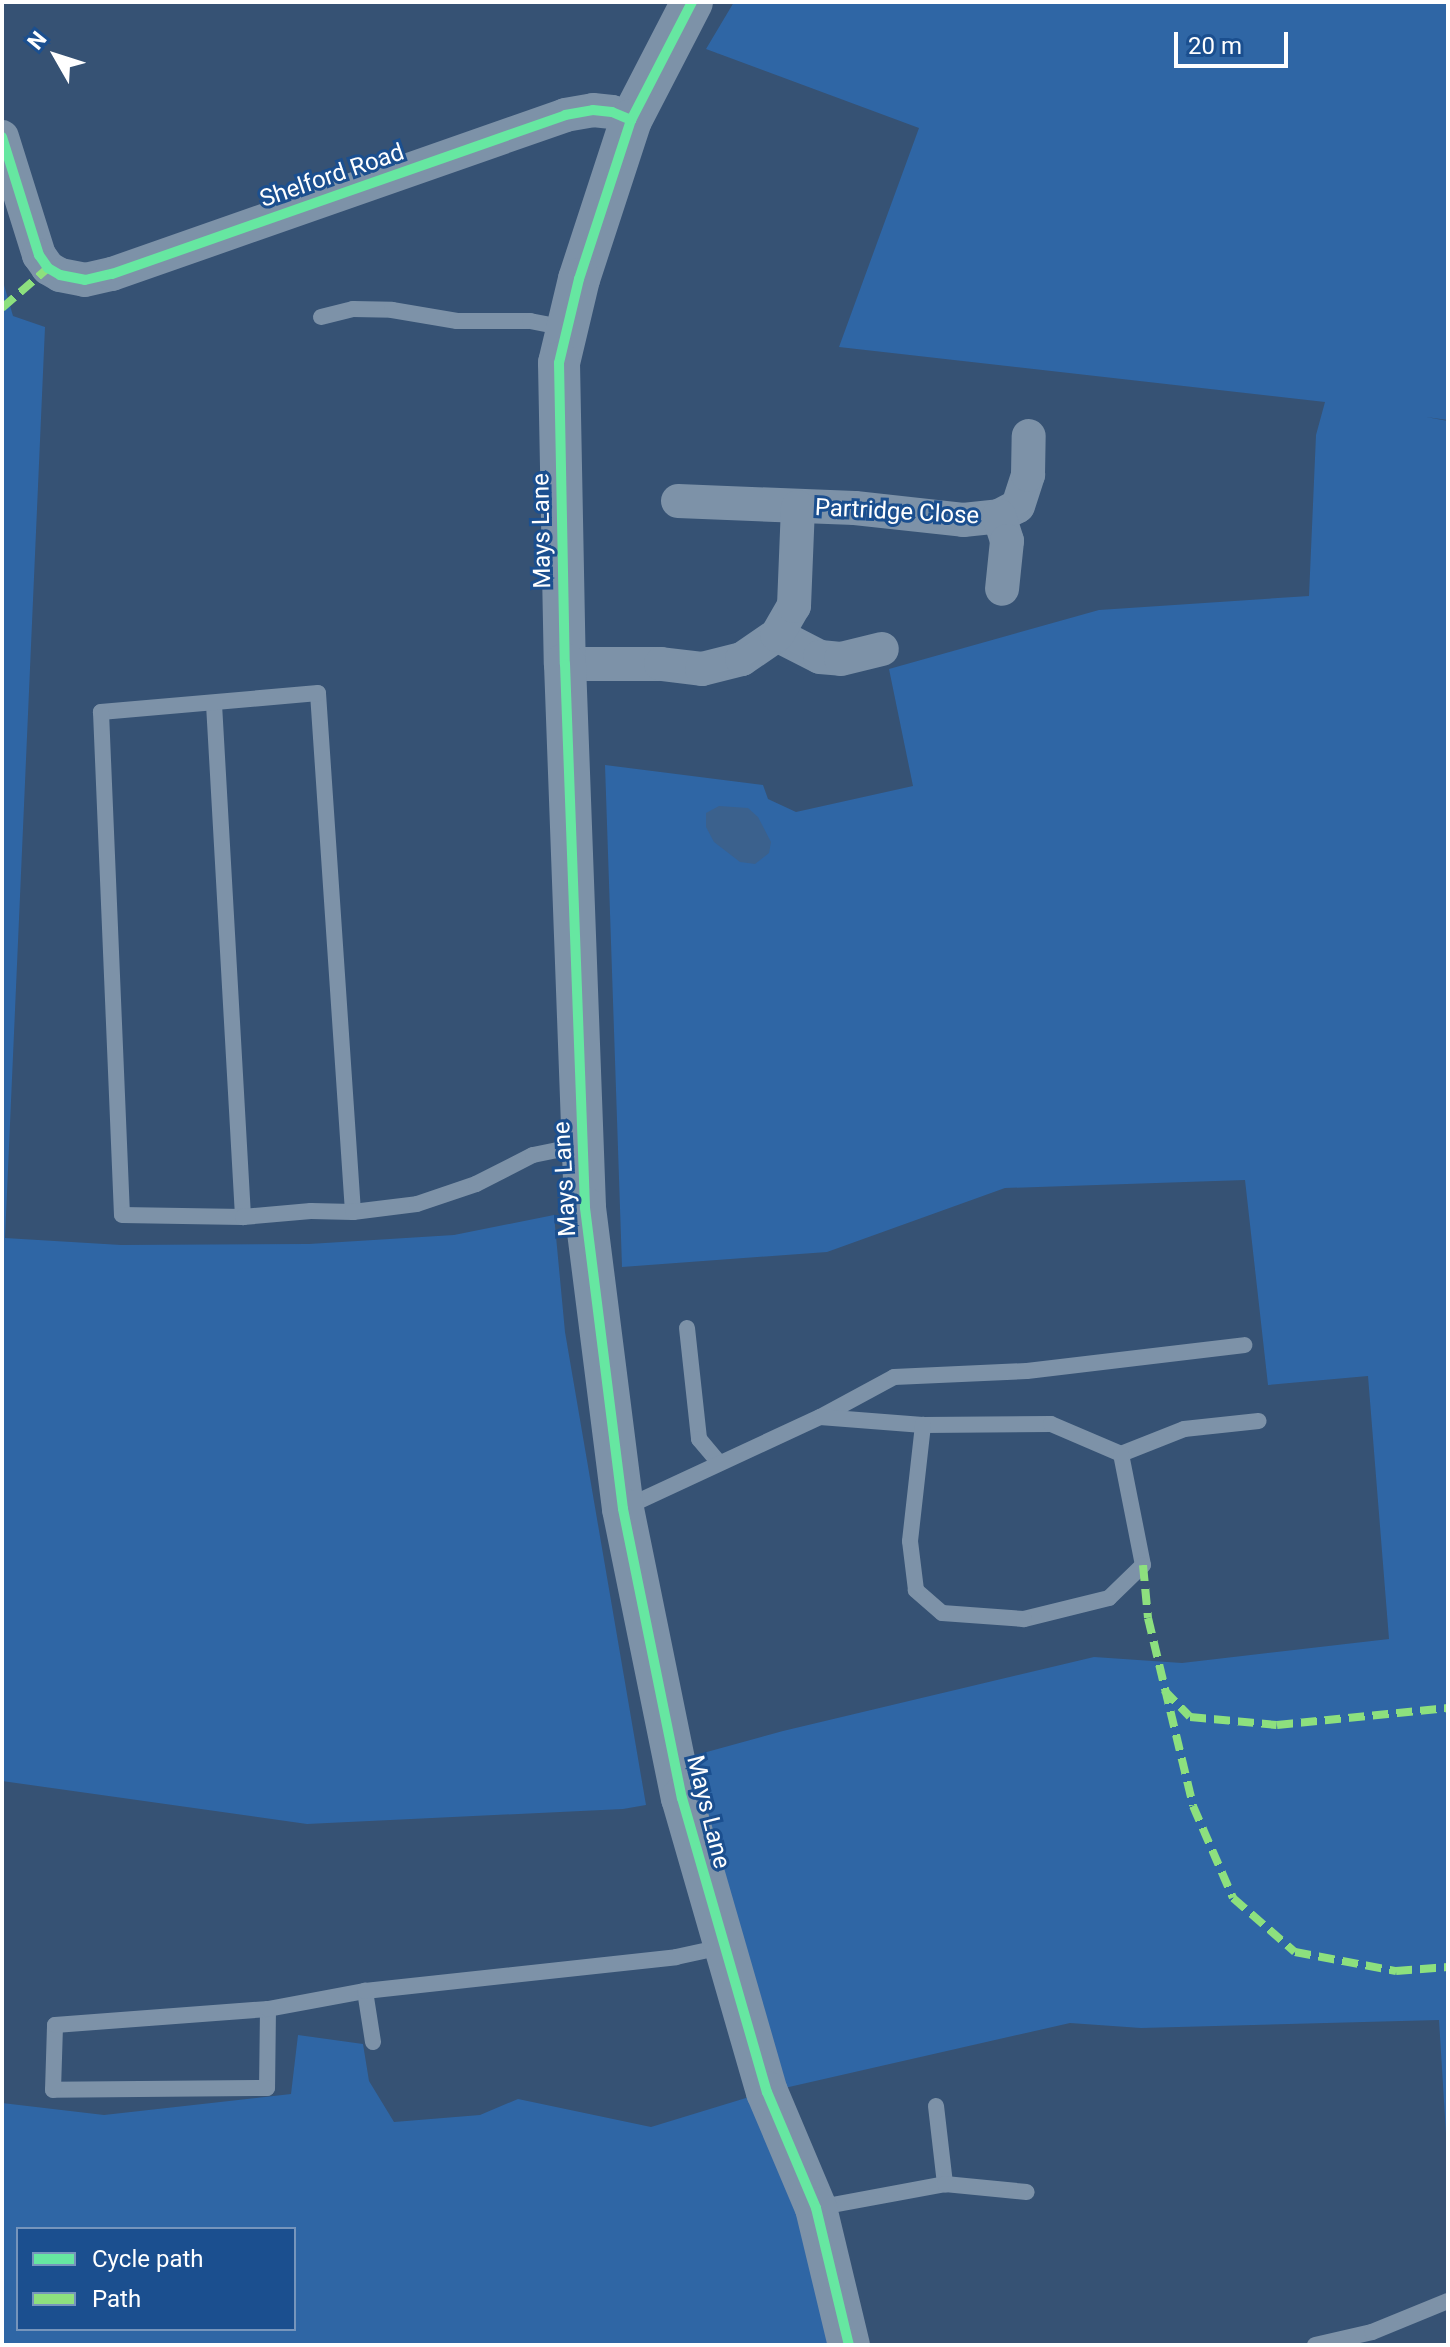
<!DOCTYPE html>
<style>
body{margin:0}
#map{position:relative;width:1450px;height:2347px;overflow:hidden;background:#365274;font-family:Roboto,sans-serif}
div>[style]{position:absolute}
[style*='--x']{left:calc(var(--x)*1px);top:calc(var(--y)*1px);width:calc(var(--w)*1px);rotate:calc(var(--a)*1deg)}
.green>*{inset:0;background:#2f66a5}
.water>*{inset:0;background:#3b618d}
.service>*{height:16px;margin:-8px;padding:0 8px;transform-origin:8px;border-radius:8px;background:#7d92a8}
.minor>*{height:34px;margin:-17px;padding:0 17px;transform-origin:17px;border-radius:17px;background:#7d92a8}
.tertiary>*{height:42px;margin:-21px;padding:0 21px;transform-origin:21px;border-radius:21px;background:#7d92a8}
.quiet>*{height:8px;margin-top:-4px;transform-origin:0;background:repeating-linear-gradient(90deg,#8de07e 0 16px,transparent 0 24px)}
.cycleway>*{height:10px;margin:-5px;padding:0 5px;transform-origin:5px;border-radius:5px;background:#66e7a1}
span{translate:-50% -50%;white-space:nowrap;text-align:center;line-height:1.15;-webkit-text-stroke:6px #1b4f8f;paint-order:stroke}
.street-label{font-size:24px;color:#fff}
.frame{position:absolute;inset:0;border:4px solid #fff;pointer-events:none}
.legend{position:absolute;left:16px;top:2227px;width:280px;height:104px;box-sizing:border-box;background:#1b4f8f;border:2px solid #7695bc;margin:0;padding:10px 14px;list-style:none;font-size:24px;color:#fff}
.legend li{display:flex;align-items:center;gap:16px;height:40px}
.legend b{width:40px;border:2px solid #7695bc}
.north{position:absolute;left:16px;top:16px;width:80px;height:80px;-webkit-text-stroke:6px #1b4f8f;paint-order:stroke;rotate:309deg;font-size:22px;font-weight:700;line-height:32px;text-align:center;color:#fff}
.north::after{content:'';display:block;margin:auto;width:28px;height:36px;background:#fff;clip-path:polygon(50% 0,100% 100%,50% 72%,0 100%)}
.scale{position:absolute;left:1174px;top:32px;width:114px;height:36px;box-sizing:border-box;border:4px solid #fff;border-top:0;padding-left:10px;font-size:24px;line-height:28px;white-space:nowrap;color:#fff;-webkit-text-stroke:6px #1b4f8f;paint-order:stroke}
</style>
<div id="map">
<div class="green">
<i style="clip-path:polygon(evenodd,734px 2px,1448px 2px,1448px 420px,1426px 417px,1448px 421px,1448px 2166px,1439px 2020px,1141px 2028px,1070px 2023px,767px 2092px,849px 2345px,2px 2345px,2px 2103px,104px 2115px,291px 2094px,298px 2035px,363px 2044px,369px 2081px,394px 2122px,480px 2115px,518px 2099px,651px 2127px,766px 2092px,674px 1761px,783px 1731px,1094px 1657px,1182px 1663px,1389px 1639px,1368px 1376px,1268px 1385px,1245px 1180px,1005px 1188px,827px 1252px,622px 1267px,605px 765px,763px 785px,768px 799px,796px 812px,913px 786px,889px 669px,1099px 610px,1309px 596px,1316px 435px,1325px 402px,839px 347px,919px 128px,706px 49px,734px 2px,18px 2229px,294px 2229px,294px 2329px,18px 2329px,18px 2229px)"></i>
<i style="clip-path:polygon(2px 278px,13px 316px,45px 327px,5px 1238px,121px 1245px,309px 1244px,454px 1235px,554px 1215px,565px 1332px,646px 1805px,623px 1809px,307px 1824px,2px 1781px)"></i>
</div>
<div class="water">
<i style="clip-path:polygon(719px 806px,748px 808px,758px 817px,771px 842px,769px 853px,755px 864px,740px 862px,714px 842px,706px 827px,706px 813px)"></i>
</div>
<div class="service">
<i style="--x:321;--y:317;--w:33;--a:-14"></i>
<i style="--x:353;--y:309;--w:39;--a:1"></i>
<i style="--x:392;--y:310;--w:66;--a:9.6"></i>
<i style="--x:457;--y:321;--w:73;--a:0"></i>
<i style="--x:530;--y:321;--w:36;--a:11"></i>
<i style="--x:214;--y:704;--w:514;--a:86.76"></i>
<i style="--x:353;--y:1212;--w:520;--a:-93.86"></i>
<i style="--x:318;--y:693;--w:218;--a:175"></i>
<i style="--x:101;--y:712;--w:503;--a:87.61"></i>
<i style="--x:122;--y:1215;--w:121;--a:0.9"></i>
<i style="--x:243;--y:1217;--w:68;--a:-5"></i>
<i style="--x:311;--y:1211;--w:42;--a:1.4"></i>
<i style="--x:353;--y:1212;--w:64;--a:-7.1"></i>
<i style="--x:417;--y:1204;--w:62;--a:-18.7"></i>
<i style="--x:476;--y:1184;--w:64;--a:-27"></i>
<i style="--x:533;--y:1155;--w:50;--a:-11.5"></i>
<i style="--x:687;--y:1328;--w:112;--a:83.8"></i>
<i style="--x:699;--y:1439;--w:30;--a:50"></i>
<i style="--x:822;--y:1416;--w:82;--a:-28.4"></i>
<i style="--x:894;--y:1377;--w:133;--a:-2.6"></i>
<i style="--x:1027;--y:1371;--w:219;--a:-6.8"></i>
<i style="--x:1121;--y:1454;--w:68;--a:-21.6"></i>
<i style="--x:1184;--y:1429;--w:75;--a:-6.1"></i>
<i style="--x:624;--y:1508;--w:216;--a:-24.9"></i>
<i style="--x:820;--y:1417;--w:103;--a:4.4"></i>
<i style="--x:923;--y:1425;--w:128;--a:-0.4"></i>
<i style="--x:1051;--y:1424;--w:76;--a:23.2"></i>
<i style="--x:1121;--y:1454;--w:113;--a:78.8"></i>
<i style="--x:1143;--y:1565;--w:47;--a:135.9"></i>
<i style="--x:1109;--y:1598;--w:88;--a:166.1"></i>
<i style="--x:1024;--y:1619;--w:82;--a:-175.8"></i>
<i style="--x:942;--y:1613;--w:35;--a:-139"></i>
<i style="--x:916;--y:1590;--w:49;--a:-97"></i>
<i style="--x:910;--y:1541;--w:117;--a:-83.6"></i>
<i style="--x:268;--y:2009;--w:79;--a:90.7"></i>
<i style="--x:267;--y:2088;--w:214;--a:179.5"></i>
<i style="--x:53;--y:2090;--w:65;--a:-88.2"></i>
<i style="--x:55;--y:2025;--w:214;--a:-4.3"></i>
<i style="--x:268;--y:2009;--w:99;--a:-10.5"></i>
<i style="--x:373;--y:2042;--w:52;--a:-98.9"></i>
<i style="--x:365;--y:1991;--w:313;--a:-6.2"></i>
<i style="--x:676;--y:1957;--w:47;--a:-12.3"></i>
<i style="--x:936;--y:2106;--w:79;--a:83.4"></i>
<i style="--x:816;--y:2208;--w:131;--a:-10.5"></i>
<i style="--x:945;--y:2184;--w:82;--a:5.6"></i>
<i style="--x:1315;--y:2345;--w:58;--a:-12.8"></i>
<i style="--x:1372;--y:2332;--w:82;--a:-22.2"></i>
</div>
<div class="minor">
<i style="--x:2;--y:137;--w:124;--a:72.6"></i>
<i style="--x:39;--y:255;--w:16;--a:55"></i>
<i style="--x:48;--y:268;--w:14;--a:30"></i>
<i style="--x:60;--y:275;--w:25;--a:11"></i>
<i style="--x:85;--y:280;--w:28;--a:-13"></i>
<i style="--x:112;--y:274;--w:480;--a:-19.3"></i>
<i style="--x:565;--y:115;--w:28;--a:-10"></i>
<i style="--x:593;--y:110;--w:19;--a:6"></i>
<i style="--x:612;--y:112;--w:21;--a:23"></i>
<i style="--x:678;--y:501;--w:177;--a:2.3"></i>
<i style="--x:855;--y:508;--w:109;--a:6.3"></i>
<i style="--x:963;--y:520;--w:36;--a:-6"></i>
<i style="--x:999;--y:516;--w:21;--a:-28"></i>
<i style="--x:1018;--y:506;--w:33;--a:-72"></i>
<i style="--x:1028;--y:475;--w:39;--a:-89"></i>
<i style="--x:999;--y:516;--w:26;--a:72"></i>
<i style="--x:1007;--y:541;--w:48;--a:95.9"></i>
<i style="--x:777;--y:635;--w:48;--a:27.1"></i>
<i style="--x:820;--y:657;--w:21;--a:5"></i>
<i style="--x:841;--y:659;--w:42;--a:-13.7"></i>
<i style="--x:565;--y:664;--w:96;--a:0"></i>
<i style="--x:661;--y:664;--w:41;--a:7"></i>
<i style="--x:702;--y:669;--w:41;--a:-14"></i>
<i style="--x:742;--y:659;--w:42;--a:-34.4"></i>
<i style="--x:777;--y:635;--w:34;--a:-60"></i>
<i style="--x:794;--y:606;--w:99;--a:-87.7"></i>
</div>
<div class="tertiary">
<i style="--x:692;--y:2;--w:133;--a:117.3"></i>
<i style="--x:631;--y:120;--w:167;--a:108.1"></i>
<i style="--x:579;--y:279;--w:86;--a:103.4"></i>
<i style="--x:559;--y:363;--w:301;--a:88.9"></i>
<i style="--x:565;--y:664;--w:544;--a:87.89"></i>
<i style="--x:585;--y:1208;--w:303;--a:82.8"></i>
<i style="--x:623;--y:1509;--w:295;--a:78.5"></i>
<i style="--x:682;--y:1798;--w:306;--a:73.9"></i>
<i style="--x:767;--y:2092;--w:126;--a:67.1"></i>
<i style="--x:816;--y:2208;--w:141;--a:76.5"></i>
</div>
<div class="quiet">
<i style="--x:2;--y:308;--w:61;--a:-41"></i>
<i style="--x:1143;--y:1565;--w:53;--a:84.6"></i>
<i style="--x:1148;--y:1618;--w:193;--a:76.5"></i>
<i style="--x:1193;--y:1806;--w:100;--a:66.5"></i>
<i style="--x:1233;--y:1898;--w:82;--a:41.1"></i>
<i style="--x:1295;--y:1952;--w:103;--a:10.7"></i>
<i style="--x:1396;--y:1971;--w:52;--a:-4.4"></i>
<i style="--x:1164;--y:1690;--w:37;--a:46"></i>
<i style="--x:1190;--y:1717;--w:87;--a:5.3"></i>
<i style="--x:1277;--y:1725;--w:172;--a:-5.7"></i>
</div>
<div class="cycleway">
<i style="--x:692;--y:2;--w:133;--a:117.3"></i>
<i style="--x:631;--y:120;--w:167;--a:108.1"></i>
<i style="--x:579;--y:279;--w:86;--a:103.4"></i>
<i style="--x:559;--y:363;--w:301;--a:88.9"></i>
<i style="--x:565;--y:664;--w:544;--a:87.89"></i>
<i style="--x:585;--y:1208;--w:303;--a:82.8"></i>
<i style="--x:623;--y:1509;--w:295;--a:78.5"></i>
<i style="--x:682;--y:1798;--w:306;--a:73.9"></i>
<i style="--x:767;--y:2092;--w:126;--a:67.1"></i>
<i style="--x:816;--y:2208;--w:141;--a:76.5"></i>
<i style="--x:2;--y:137;--w:124;--a:72.6"></i>
<i style="--x:39;--y:255;--w:16;--a:55"></i>
<i style="--x:48;--y:268;--w:14;--a:30"></i>
<i style="--x:60;--y:275;--w:25;--a:11"></i>
<i style="--x:85;--y:280;--w:28;--a:-13"></i>
<i style="--x:112;--y:274;--w:480;--a:-19.3"></i>
<i style="--x:565;--y:115;--w:28;--a:-10"></i>
<i style="--x:593;--y:110;--w:19;--a:6"></i>
<i style="--x:612;--y:112;--w:21;--a:23"></i>
</div>
<div class="street-label">
<span style="left:332px;top:176px;rotate:-19deg">Shelford Road</span>
<span style="left:897px;top:512px;rotate:3deg">Partridge Close</span>
<span style="left:542px;top:531px;rotate:-91deg">Mays Lane</span>
<span style="left:565px;top:1179px;rotate:-93deg">Mays Lane</span>
<span style="left:708px;top:1812px;rotate:76deg">Mays Lane</span>
</div>
<div class="frame"></div>
<ul class="legend">
<li><b style="height:10px;background:#66e7a1"></b>Cycle path</li>
<li><b style="height:10px;background:#8de07e"></b>Path</li>
</ul>
<div class="north">N</div>
<div class="scale">20 m</div>
</div>
